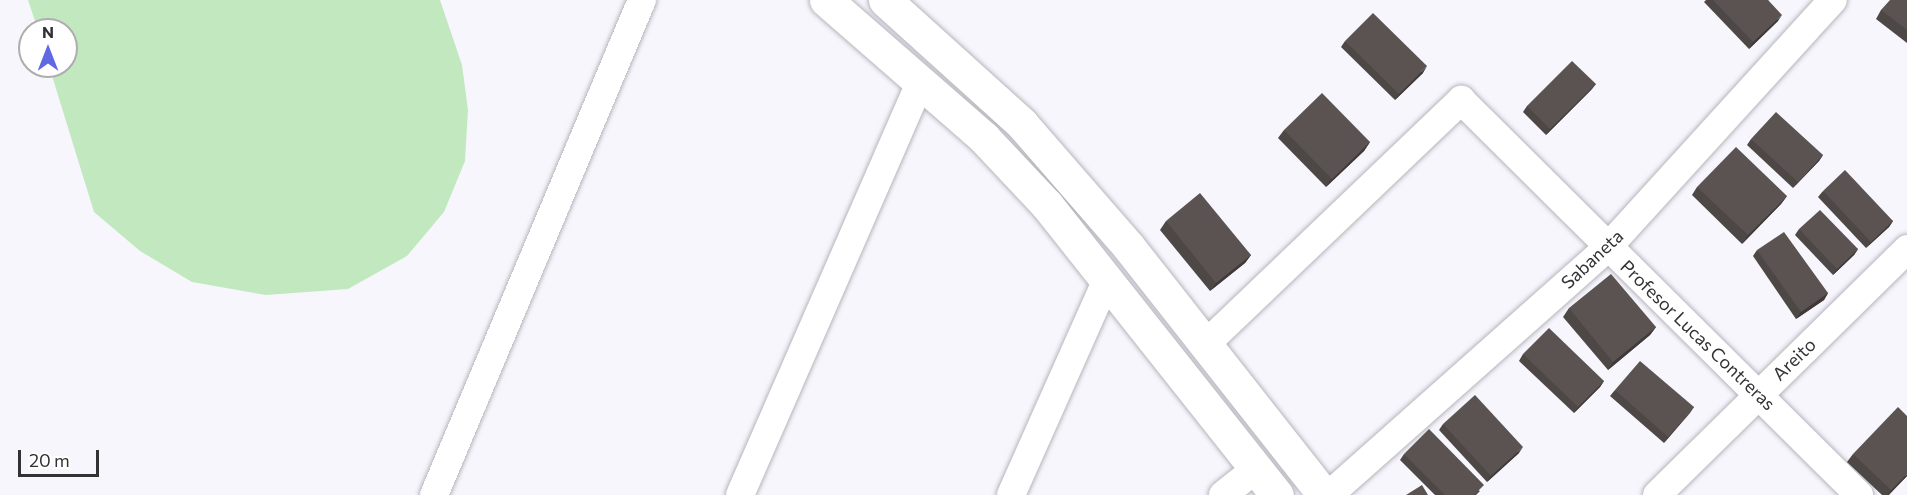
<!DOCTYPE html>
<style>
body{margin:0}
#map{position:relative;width:1907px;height:495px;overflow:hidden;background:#f7f6fd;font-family:Commissioner,sans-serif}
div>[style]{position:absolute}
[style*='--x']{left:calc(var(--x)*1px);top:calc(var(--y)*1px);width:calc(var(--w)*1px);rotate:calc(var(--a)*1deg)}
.green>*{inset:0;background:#c2e8c0}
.roads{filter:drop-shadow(0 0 2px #b6b5bc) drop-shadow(0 0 2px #b6b5bc)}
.minor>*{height:28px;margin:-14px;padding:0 14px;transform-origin:14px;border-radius:14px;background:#fff}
.major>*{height:33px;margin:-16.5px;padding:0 16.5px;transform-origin:16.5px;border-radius:16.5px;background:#fff}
.wall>*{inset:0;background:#4d4746}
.shaded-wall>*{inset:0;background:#3f3a39}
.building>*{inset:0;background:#5a5351}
span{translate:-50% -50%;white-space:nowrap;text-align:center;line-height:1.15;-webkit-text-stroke:6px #fff;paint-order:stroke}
.street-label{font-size:18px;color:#323134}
.north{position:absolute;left:18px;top:18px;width:60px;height:60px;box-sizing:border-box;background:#fff;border:2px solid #adadae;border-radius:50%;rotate:0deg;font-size:16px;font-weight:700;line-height:24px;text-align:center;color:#323134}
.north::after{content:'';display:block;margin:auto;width:21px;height:27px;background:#5f6ae2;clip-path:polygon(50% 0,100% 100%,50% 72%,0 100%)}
.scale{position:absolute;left:18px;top:450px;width:81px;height:27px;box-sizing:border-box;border:3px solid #323134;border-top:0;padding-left:8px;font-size:18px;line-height:21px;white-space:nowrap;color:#323134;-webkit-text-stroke:4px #fff;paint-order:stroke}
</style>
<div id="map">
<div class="green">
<i style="clip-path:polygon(28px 0,440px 0,462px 65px,468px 110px,465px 161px,444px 212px,407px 256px,348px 289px,266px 295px,192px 282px,140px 251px,94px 212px,49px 66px,66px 66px,66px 30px,38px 30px)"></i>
</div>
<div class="roads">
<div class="minor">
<i style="--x:1207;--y:343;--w:352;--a:-43.7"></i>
<i style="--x:1461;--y:100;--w:561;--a:44.78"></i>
<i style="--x:434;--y:495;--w:537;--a:-67.21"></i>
<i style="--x:740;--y:495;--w:452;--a:-66.4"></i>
<i style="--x:1011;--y:495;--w:233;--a:-66"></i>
<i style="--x:1223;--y:495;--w:43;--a:-38.5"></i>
<i style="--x:1329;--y:495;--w:373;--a:-41.6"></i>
<i style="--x:1608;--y:247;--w:334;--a:-47.7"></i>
<i style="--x:1657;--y:495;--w:351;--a:-44.5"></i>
</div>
<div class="major">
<i style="--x:826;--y:0;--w:210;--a:41.1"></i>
<i style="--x:984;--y:138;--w:92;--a:46.8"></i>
<i style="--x:1047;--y:205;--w:370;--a:51.6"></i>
<i style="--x:885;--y:0;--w:185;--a:42.1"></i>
<i style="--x:1022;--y:124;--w:162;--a:49"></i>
<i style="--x:1128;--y:246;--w:317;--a:51.8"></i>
</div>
</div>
<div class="wall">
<i style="clip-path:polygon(1706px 0,1768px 0,1778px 21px,1749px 49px,1704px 2px)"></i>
<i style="clip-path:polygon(1907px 0,1907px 43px,1876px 19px,1881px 10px)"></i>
<i style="clip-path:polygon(1345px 41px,1423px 73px,1395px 100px,1341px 47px)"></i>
<i style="clip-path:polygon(1596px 84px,1591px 90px,1546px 135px,1523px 112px,1527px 106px)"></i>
<i style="clip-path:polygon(1284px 130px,1370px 142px,1364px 151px,1326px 187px,1278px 138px)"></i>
<i style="clip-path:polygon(1751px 139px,1823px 155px,1819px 161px,1793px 188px,1747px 145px)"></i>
<i style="clip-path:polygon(1697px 187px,1787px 196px,1781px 204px,1742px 244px,1692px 195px)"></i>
<i style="clip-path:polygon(1823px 191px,1893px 221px,1889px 227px,1866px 248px,1818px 197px)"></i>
<i style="clip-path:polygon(1166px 221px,1251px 255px,1245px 263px,1210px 291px,1160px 230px)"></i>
<i style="clip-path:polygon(1799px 229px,1858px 249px,1854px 255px,1833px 275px,1795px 235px)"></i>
<i style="clip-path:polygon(1757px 250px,1828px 293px,1824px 300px,1796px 319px,1753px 256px)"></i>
<i style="clip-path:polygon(1569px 308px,1656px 327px,1650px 335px,1608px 370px,1563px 317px)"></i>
<i style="clip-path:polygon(1523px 354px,1604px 381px,1600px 387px,1574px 413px,1519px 361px)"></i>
<i style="clip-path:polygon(1615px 390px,1694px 407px,1664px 443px,1610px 396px)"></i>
<i style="clip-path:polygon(1443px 424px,1519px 453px,1487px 482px,1439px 430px)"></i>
<i style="clip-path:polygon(1404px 454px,1480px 491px,1476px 495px,1435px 495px,1400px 460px)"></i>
<i style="clip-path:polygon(1853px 454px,1907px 476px,1889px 495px,1882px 495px,1847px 462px)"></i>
</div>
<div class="shaded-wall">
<i style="clip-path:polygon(1782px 15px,1778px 21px,1749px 49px,1753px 42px)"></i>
<i style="clip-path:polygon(1427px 66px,1423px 73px,1395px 100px,1399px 94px)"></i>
<i style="clip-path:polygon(1596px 84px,1591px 90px,1546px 135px,1550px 129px)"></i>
<i style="clip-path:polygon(1370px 142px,1364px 151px,1326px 187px,1332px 179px)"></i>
<i style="clip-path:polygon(1823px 155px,1819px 161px,1793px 188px,1798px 182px)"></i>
<i style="clip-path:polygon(1787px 196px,1781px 204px,1742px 244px,1748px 235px)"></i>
<i style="clip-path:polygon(1893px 221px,1889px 227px,1866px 248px,1871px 242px)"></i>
<i style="clip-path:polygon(1858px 249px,1854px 255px,1833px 275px,1837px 269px)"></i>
<i style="clip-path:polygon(1251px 255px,1245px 263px,1210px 291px,1216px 283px)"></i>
<i style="clip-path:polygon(1828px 293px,1824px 300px,1796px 319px,1801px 312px)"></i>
<i style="clip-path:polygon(1656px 327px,1650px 335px,1608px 370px,1613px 362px)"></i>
<i style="clip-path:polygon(1604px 381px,1600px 387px,1574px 413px,1578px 407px)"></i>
<i style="clip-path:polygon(1694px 407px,1690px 413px,1664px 443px,1668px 437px)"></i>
<i style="clip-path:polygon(1523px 447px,1519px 453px,1487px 482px,1491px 476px)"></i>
<i style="clip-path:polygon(1907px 474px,1907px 476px,1888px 495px,1891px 490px)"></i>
</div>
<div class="building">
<i style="clip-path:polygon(1713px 0,1768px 0,1782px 15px,1753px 42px)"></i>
<i style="clip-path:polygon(1890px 0,1907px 0,1907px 30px,1881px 10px)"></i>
<i style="clip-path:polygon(1373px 13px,1427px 66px,1399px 94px,1345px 41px)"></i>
<i style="clip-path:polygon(1572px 61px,1596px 84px,1550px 129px,1527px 106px)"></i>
<i style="clip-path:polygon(1322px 93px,1370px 142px,1332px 179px,1284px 130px)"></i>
<i style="clip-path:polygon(1776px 112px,1823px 155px,1798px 182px,1751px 139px)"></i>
<i style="clip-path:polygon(1736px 147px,1787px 196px,1748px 235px,1697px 187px)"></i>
<i style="clip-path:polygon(1845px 170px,1893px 221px,1871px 242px,1823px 191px)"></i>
<i style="clip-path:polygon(1200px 193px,1251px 255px,1216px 283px,1166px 221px)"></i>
<i style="clip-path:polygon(1820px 210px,1858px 249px,1837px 269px,1799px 229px)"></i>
<i style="clip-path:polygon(1784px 232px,1828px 293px,1801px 312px,1757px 250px)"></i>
<i style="clip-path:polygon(1611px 274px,1656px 327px,1613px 362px,1569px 308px)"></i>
<i style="clip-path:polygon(1549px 328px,1604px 381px,1578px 407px,1523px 354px)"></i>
<i style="clip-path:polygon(1640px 361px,1694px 407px,1668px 437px,1615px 390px)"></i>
<i style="clip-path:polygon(1475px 395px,1523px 447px,1491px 476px,1443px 424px)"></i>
<i style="clip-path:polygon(1898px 407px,1907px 416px,1907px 474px,1891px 490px,1853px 454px)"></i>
<i style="clip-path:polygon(1429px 429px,1484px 485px,1474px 495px,1445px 495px,1404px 454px)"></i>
<i style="clip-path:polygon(1422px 485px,1428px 495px,1406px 495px)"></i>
</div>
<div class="street-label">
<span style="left:1592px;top:259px;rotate:-43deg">Sabaneta</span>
<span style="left:1698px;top:335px;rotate:44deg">Profesor Lucas Contreras</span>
<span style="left:1794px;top:359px;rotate:-44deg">Areito</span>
</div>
<div class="north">N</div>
<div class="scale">20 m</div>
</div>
